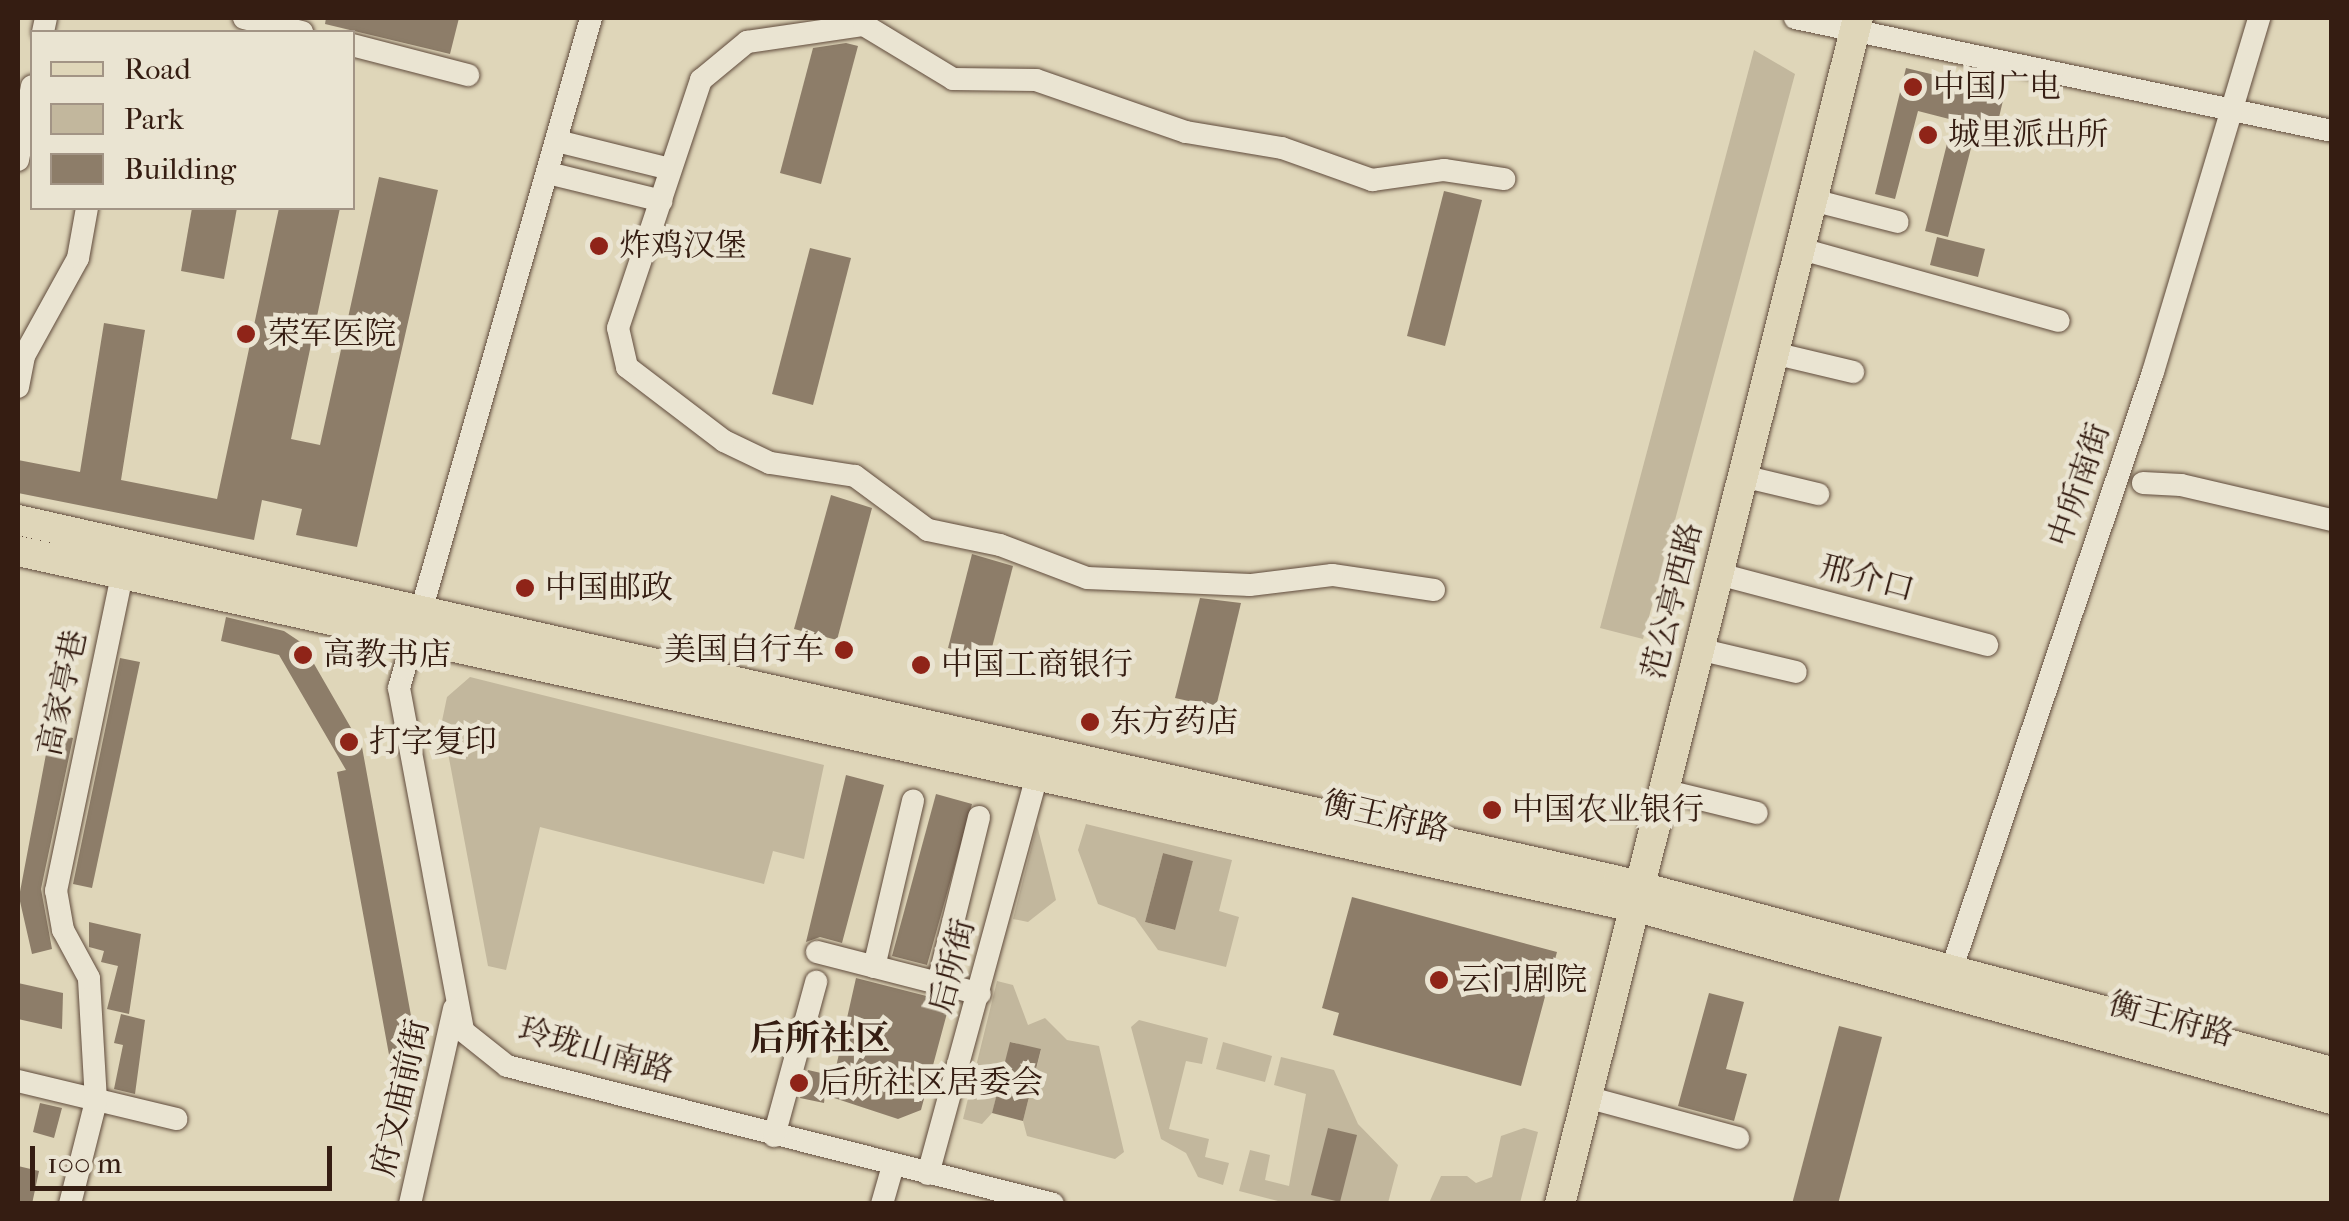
<!DOCTYPE html>
<meta charset="utf-8">
<style>
body{margin:0}
#map{position:relative;width:2349px;height:1221px;overflow:hidden;background:#dfd6b9;font-family:"IM FELL French Canon","Noto Serif SC",serif}
div>[style]{position:absolute}
[style*='--x']{left:calc(var(--x)*1px);top:calc(var(--y)*1px);width:calc(var(--w)*1px);rotate:calc(var(--a)*1deg)}
.green>*{inset:0;background:#c2b79d}
.building>*{inset:0;background:#8d7d69}
.roads{filter:drop-shadow(0 0 2px #604b3c) drop-shadow(0 0 2px #604b3c)}
.minor>*{height:22px;margin:-11px;padding:0 11px;transform-origin:11px;border-radius:11px;background:#eae4d2}
.major>*{height:30px;margin:-15px;padding:0 15px;transform-origin:15px;border-radius:15px;background:#dfd6b9}
.dots>*{width:28px;height:28px;translate:-50% -50%;box-sizing:border-box;border:5px solid #eae4d2;border-radius:50%}
span{translate:-50% -50%;white-space:nowrap;text-align:center;line-height:1.15;-webkit-text-stroke:9px #eae4d2;paint-order:stroke}
.poi-label{font-size:32px;color:#351d12}
.left{translate:0 -50%;text-align:left}
.right{translate:-100% -50%;text-align:right}
.street-label{font-size:32px;color:#351d12}
.neighbourhood-label{font-size:35px;color:#351d12;font-weight:700}
.frame{position:absolute;inset:0;border:20px solid #351d12;pointer-events:none}
.legend{position:absolute;left:30px;top:30px;width:325px;height:180px;box-sizing:border-box;background:#eae4d2;border:2px solid #a29485;margin:0;padding:12px 18px;list-style:none;font-size:30px;color:#351d12}
.legend li{display:flex;align-items:center;gap:20px;height:50px}
.legend b{width:50px;border:2px solid #a29485}
.scale{position:absolute;left:30px;top:1146px;width:302px;height:45px;box-sizing:border-box;border:5px solid #351d12;border-top:0;padding-left:12px;font-size:30px;line-height:35px;white-space:nowrap;color:#351d12;-webkit-text-stroke:8px #eae4d2;paint-order:stroke}
</style>
<div id="map">
<div class="green">
<i style="clip-path:polygon(1754px 50px,1795px 74px,1643px 639px,1600px 628px)"></i>
<i style="clip-path:polygon(470px 677px,824px 765px,804px 859px,773px 851px,764px 884px,540px 827px,506px 970px,488px 966px,442px 721px,447px 697px)"></i>
<i style="clip-path:polygon(evenodd,1086px 824px,1232px 860px,1219px 911px,1239px 917px,1226px 967px,1158px 950px,1135px 918px,1098px 904px,1078px 850px,1086px 824px,1163px 853px,1193px 861px,1174px 930px,1145px 922px,1163px 853px)"></i>
<i style="clip-path:polygon(1037px 825px,1056px 900px,1028px 922px,1013px 919px)"></i>
<i style="clip-path:polygon(997px 981px,1013px 985px,1028px 1025px,1045px 1018px,1067px 1040px,1099px 1046px,1124px 1152px,1115px 1159px,1027px 1136px,1023px 1121px,1041px 1050px,1011px 1042px,992px 1113px,982px 1124px,963px 1119px)"></i>
<i style="clip-path:polygon(1139px 1020px,1208px 1038px,1202px 1064px,1186px 1061px,1169px 1129px,1209px 1139px,1205px 1157px,1229px 1163px,1223px 1185px,1198px 1177px,1186px 1153px,1161px 1139px,1131px 1027px)"></i>
<i style="clip-path:polygon(1223px 1042px,1272px 1056px,1265px 1082px,1216px 1069px)"></i>
<i style="clip-path:polygon(1281px 1057px,1334px 1070px,1358px 1124px,1398px 1165px,1388px 1203px,1286px 1203px,1239px 1191px,1250px 1150px,1270px 1155px,1265px 1180px,1289px 1186px,1306px 1094px,1274px 1085px)"></i>
<i style="clip-path:polygon(1524px 1128px,1538px 1132px,1520px 1203px,1429px 1203px,1441px 1176px,1467px 1176px,1476px 1183px,1492px 1177px,1501px 1136px)"></i>
</div>
<div class="building">
<i style="clip-path:polygon(326px 18px,459px 18px,450px 54px,325px 24px)"></i>
<i style="clip-path:polygon(846px 43px,858px 46px,821px 184px,780px 173px,813px 48px)"></i>
<i style="clip-path:polygon(1906px 68px,2005px 92px,1996px 130px,1977px 125px,1948px 237px,1925px 231px,1953px 120px,1918px 111px,1895px 199px,1875px 194px)"></i>
<i style="clip-path:polygon(379px 177px,438px 190px,357px 547px,296px 535px,302px 509px,262px 500px,254px 540px,18px 493px,18px 460px,80px 472px,104px 323px,145px 330px,121px 480px,217px 499px,279px 208px,340px 208px,291px 439px,320px 445px)"></i>
<i style="clip-path:polygon(1444px 191px,1482px 200px,1445px 346px,1407px 336px)"></i>
<i style="clip-path:polygon(192px 208px,237px 208px,224px 279px,181px 271px)"></i>
<i style="clip-path:polygon(1937px 237px,1985px 249px,1978px 277px,1930px 265px)"></i>
<i style="clip-path:polygon(810px 248px,851px 258px,813px 405px,772px 394px)"></i>
<i style="clip-path:polygon(831px 495px,872px 508px,837px 640px,794px 629px)"></i>
<i style="clip-path:polygon(972px 554px,1013px 566px,989px 659px,948px 648px)"></i>
<i style="clip-path:polygon(1200px 598px,1241px 603px,1216px 707px,1175px 698px)"></i>
<i style="clip-path:polygon(226px 617px,284px 631px,302px 643px,362px 747px,420px 1065px,392px 1071px,337px 772px,346px 770px,279px 655px,221px 641px)"></i>
<i style="clip-path:polygon(120px 658px,140px 662px,92px 888px,73px 884px)"></i>
<i style="clip-path:polygon(50px 733px,73px 738px,41px 889px,52px 949px,32px 954px,19px 897px)"></i>
<i style="clip-path:polygon(846px 775px,884px 785px,842px 943px,820px 937px,806px 942px)"></i>
<i style="clip-path:polygon(936px 794px,972px 804px,927px 965px,892px 956px)"></i>
<i style="clip-path:polygon(1163px 853px,1193px 861px,1175px 930px,1145px 922px)"></i>
<i style="clip-path:polygon(1352px 897px,1557px 952px,1521px 1086px,1333px 1035px,1339px 1013px,1322px 1008px)"></i>
<i style="clip-path:polygon(89px 922px,141px 934px,129px 1014px,107px 1009px,118px 966px,101px 962px,104px 951px,89px 947px)"></i>
<i style="clip-path:polygon(856px 978px,950px 1002px,921px 1110px,898px 1119px,825px 1095px,824px 1103px,800px 1098px,808px 1070px,834px 1076px)"></i>
<i style="clip-path:polygon(18px 983px,63px 993px,62px 1029px,18px 1019px)"></i>
<i style="clip-path:polygon(1709px 993px,1744px 1002px,1726px 1069px,1747px 1074px,1734px 1121px,1678px 1106px)"></i>
<i style="clip-path:polygon(121px 1014px,145px 1020px,135px 1094px,114px 1089px,123px 1045px,114px 1043px)"></i>
<i style="clip-path:polygon(1839px 1026px,1882px 1037px,1838px 1204px,1792px 1204px)"></i>
<i style="clip-path:polygon(1010px 1042px,1041px 1049px,1023px 1121px,992px 1113px)"></i>
<i style="clip-path:polygon(40px 1103px,62px 1108px,54px 1138px,33px 1132px)"></i>
<i style="clip-path:polygon(1328px 1128px,1357px 1135px,1340px 1202px,1311px 1195px)"></i>
<i style="clip-path:polygon(18px 1166px,39px 1171px,32px 1204px,18px 1204px)"></i>
</div>
<div class="roads">
<div class="minor">
<i style="--x:244;--y:18;--w:60;--a:13.6"></i>
<i style="--x:591;--y:18;--w:697;--a:105.99"></i>
<i style="--x:399;--y:688;--w:349;--a:79.4"></i>
<i style="--x:463;--y:1031;--w:56;--a:38.5"></i>
<i style="--x:507;--y:1066;--w:563;--a:14.18"></i>
<i style="--x:1795;--y:18;--w:549;--a:11.88"></i>
<i style="--x:43;--y:32;--w:14;--a:-78"></i>
<i style="--x:352;--y:45;--w:120;--a:14.5"></i>
<i style="--x:557;--y:141;--w:116;--a:13.9"></i>
<i style="--x:18;--y:160;--w:75;--a:-79.3"></i>
<i style="--x:548;--y:173;--w:117;--a:13.8"></i>
<i style="--x:1824;--y:203;--w:76;--a:14.4"></i>
<i style="--x:1812;--y:252;--w:256;--a:15.6"></i>
<i style="--x:1786;--y:356;--w:69;--a:13.4"></i>
<i style="--x:18;--y:387;--w:32;--a:-79"></i>
<i style="--x:24;--y:356;--w:112;--a:-61.1"></i>
<i style="--x:78;--y:258;--w:51;--a:-79.8"></i>
<i style="--x:1755;--y:479;--w:65;--a:13.4"></i>
<i style="--x:2143;--y:483;--w:38;--a:3"></i>
<i style="--x:2181;--y:485;--w:155;--a:13.1"></i>
<i style="--x:1730;--y:577;--w:266;--a:14.8"></i>
<i style="--x:1434;--y:590;--w:103;--a:-171.6"></i>
<i style="--x:1332;--y:575;--w:83;--a:173"></i>
<i style="--x:1250;--y:585;--w:163;--a:-177.5"></i>
<i style="--x:1087;--y:578;--w:93;--a:-159.2"></i>
<i style="--x:1000;--y:545;--w:74;--a:-168.2"></i>
<i style="--x:928;--y:530;--w:91;--a:-143.5"></i>
<i style="--x:855;--y:476;--w:86;--a:-171.3"></i>
<i style="--x:770;--y:463;--w:51;--a:-154.4"></i>
<i style="--x:724;--y:441;--w:122;--a:-142.7"></i>
<i style="--x:627;--y:367;--w:40;--a:-103"></i>
<i style="--x:618;--y:328;--w:262;--a:-71.5"></i>
<i style="--x:701;--y:80;--w:60;--a:-39.6"></i>
<i style="--x:747;--y:42;--w:118;--a:-8.3"></i>
<i style="--x:864;--y:25;--w:104;--a:31.2"></i>
<i style="--x:953;--y:79;--w:83;--a:0.7"></i>
<i style="--x:1036;--y:80;--w:159;--a:19.1"></i>
<i style="--x:1186;--y:132;--w:97;--a:9.5"></i>
<i style="--x:1282;--y:148;--w:96;--a:19.6"></i>
<i style="--x:1372;--y:180;--w:73;--a:-7.9"></i>
<i style="--x:1444;--y:170;--w:61;--a:8.5"></i>
<i style="--x:1711;--y:652;--w:87;--a:13.2"></i>
<i style="--x:1675;--y:793;--w:84;--a:13.7"></i>
<i style="--x:817;--y:952;--w:168;--a:14.4"></i>
<i style="--x:874;--y:967;--w:171;--a:-76.8"></i>
<i style="--x:1952;--y:968;--w:629;--a:-71.36"></i>
<i style="--x:2153;--y:372;--w:370;--a:-73.3"></i>
<i style="--x:938;--y:983;--w:171;--a:-76.1"></i>
<i style="--x:18;--y:1081;--w:163;--a:13.5"></i>
<i style="--x:1601;--y:1101;--w:142;--a:15.1"></i>
<i style="--x:774;--y:1136;--w:160;--a:-74.7"></i>
<i style="--x:928;--y:1174;--w:414;--a:-74.7"></i>
<i style="--x:70;--y:1204;--w:106;--a:-75.8"></i>
<i style="--x:96;--y:1101;--w:123;--a:-93.3"></i>
<i style="--x:89;--y:978;--w:55;--a:-118.4"></i>
<i style="--x:63;--y:930;--w:40;--a:-100"></i>
<i style="--x:56;--y:891;--w:338;--a:-78.2"></i>
<i style="--x:410;--y:1204;--w:200;--a:-77.3"></i>
<i style="--x:882;--y:1204;--w:40;--a:-74"></i>
</div>
<div class="major">
<i style="--x:18;--y:520;--w:1640;--a:12.71"></i>
<i style="--x:1618;--y:881;--w:739;--a:14.98"></i>
<i style="--x:18;--y:551;--w:1669;--a:12.42"></i>
<i style="--x:1648;--y:910;--w:710;--a:15.45"></i>
<i style="--x:1560;--y:1204;--w:1223;--a:-75.9"></i>
</div>
</div>
<div class="dots">
<i style="left:1913px;top:87px;background:#8f2418"></i>
<i style="left:1928px;top:135px;background:#8f2418"></i>
<i style="left:599px;top:246px;background:#8f2418"></i>
<i style="left:246px;top:334px;background:#8f2418"></i>
<i style="left:525px;top:588px;background:#8f2418"></i>
<i style="left:844px;top:650px;background:#8f2418"></i>
<i style="left:303px;top:655px;background:#8f2418"></i>
<i style="left:921px;top:665px;background:#8f2418"></i>
<i style="left:1090px;top:722px;background:#8f2418"></i>
<i style="left:349px;top:742px;background:#8f2418"></i>
<i style="left:1492px;top:810px;background:#8f2418"></i>
<i style="left:1439px;top:980px;background:#8f2418"></i>
<i style="left:799px;top:1083px;background:#8f2418"></i>
</div>
<div class="poi-label">
<span class="left" style="left:1933px;top:87px">中国广电</span>
<span class="left" style="left:1948px;top:135px">城里派出所</span>
<span class="left" style="left:619px;top:246px">炸鸡汉堡</span>
<span class="left" style="left:268px;top:334px">荣军医院</span>
<span class="left" style="left:545px;top:588px">中国邮政</span>
<span class="right" style="left:824px;top:650px">美国自行车</span>
<span class="left" style="left:323px;top:655px">高教书店</span>
<span class="left" style="left:941px;top:665px">中国工商银行</span>
<span class="left" style="left:1110px;top:722px">东方药店</span>
<span class="left" style="left:369px;top:742px">打字复印</span>
<span class="left" style="left:1512px;top:810px">中国农业银行</span>
<span class="left" style="left:1459px;top:980px">云门剧院</span>
<span class="left" style="left:819px;top:1083px">后所社区居委会</span>
</div>
<div class="street-label">
<span style="left:2080px;top:485px;rotate:-71deg">中所南街</span>
<span style="left:1867px;top:579px;rotate:15deg">邢介口</span>
<span style="left:1673px;top:601px;rotate:-76deg">范公亭西路</span>
<span style="left:63px;top:693px;rotate:-78deg">高家亭巷</span>
<span style="left:1386px;top:817px;rotate:13deg">衡王府路</span>
<span style="left:953px;top:966px;rotate:-75deg">后所街</span>
<span style="left:2171px;top:1020px;rotate:15deg">衡王府路</span>
<span style="left:596px;top:1051px;rotate:16deg">玲珑山南路</span>
<span style="left:401px;top:1098px;rotate:-77deg">府文庙前街</span>
</div>
<div class="neighbourhood-label">
<span style="left:820px;top:1039px">后所社区</span>
</div>
<div class="frame"></div>
<ul class="legend">
<li><b style="height:12px;background:#dfd6b9"></b>Road</li>
<li><b style="height:28px;background:#c2b79d"></b>Park</li>
<li><b style="height:28px;background:#8d7d69"></b>Building</li>
</ul>
<div class="scale">100 m</div>
</div>
